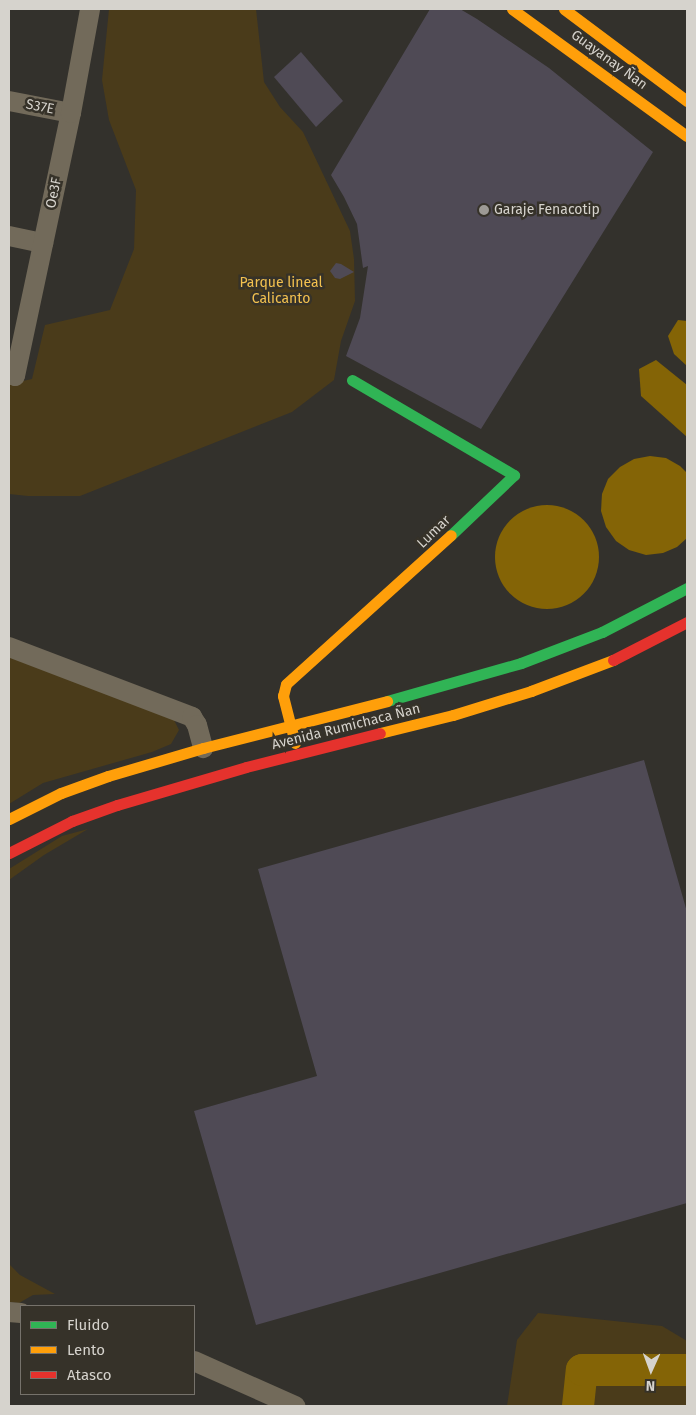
<!DOCTYPE html>
<meta charset="utf-8">
<style>
body{margin:0}
#map{position:relative;width:696px;height:1415px;overflow:hidden;background:#33312c;font-family:"Fira Sans",sans-serif}
div>[style]{position:absolute}
[style*='--x']{left:calc(var(--x)*1px);top:calc(var(--y)*1px);width:calc(var(--w)*1px);rotate:calc(var(--a)*1deg)}
.green>*{inset:0;background:#4a3b1a}
.water>*{inset:0;background:#846406}
.round{border-radius:50%}
.river>*{height:32px;margin:-16px;padding:0 16px;transform-origin:16px;border-radius:16px;background:#846406}
.building>*{inset:0;background:#4f4a55}
.street>*{height:20px;margin:-10px;padding:0 10px;transform-origin:10px;border-radius:10px;background:#726a5a}
.fast>*{height:11px;margin:-5.5px;padding:0 5.5px;transform-origin:5.5px;border-radius:5.5px;background:#30b455}
.slow>*{height:11px;margin:-5.5px;padding:0 5.5px;transform-origin:5.5px;border-radius:5.5px;background:#ff9f0a}
.jam>*{height:11px;margin:-5.5px;padding:0 5.5px;transform-origin:5.5px;border-radius:5.5px;background:#e5322d}
.dots>*{width:14px;height:14px;translate:-50% -50%;box-sizing:border-box;border:2px solid #363229;border-radius:50%}
span{translate:-50% -50%;white-space:nowrap;text-align:center;line-height:1.15;-webkit-text-stroke:5px #363229;paint-order:stroke}
.street-label{font-size:14px;color:#d6d3cd}
.poi-label{font-size:14px;color:#d6d3cd}
.left{translate:0 -50%;text-align:left}
.park-label{font-size:14px;color:#f3c14f}
.frame{position:absolute;inset:0;border:10px solid #d6d3cd;pointer-events:none}
.legend{position:absolute;left:20px;top:1305px;width:175px;height:90px;box-sizing:border-box;background:#363229;border:1px solid #76726b;margin:0;padding:6px 9px;list-style:none;font-size:15px;color:#d6d3cd}
.legend li{display:flex;align-items:center;gap:10px;height:25px}
.legend b{width:25px;border:1px solid #76726b}
.north{position:absolute;left:626px;top:1345px;width:50px;height:50px;-webkit-text-stroke:4px #363229;paint-order:stroke;rotate:182deg;font-size:14px;font-weight:700;line-height:20px;text-align:center;color:#d6d3cd}
.north::after{content:'';display:block;margin:auto;width:18px;height:22px;background:#d6d3cd;clip-path:polygon(50% 0,100% 100%,50% 72%,0 100%)}
</style>
<div id="map">
<div class="green">
<i style="clip-path:polygon(109px 9px,256px 9px,264px 82px,280px 107px,303px 132px,350px 231px,354px 259px,355px 301px,341px 341px,334px 380px,292px 412px,80px 496px,28px 496px,9px 494px,9px 384px,32px 379px,45px 325px,110px 310px,134px 249px,136px 190px,109px 120px,102px 80px)"></i>
<i style="clip-path:polygon(9px 657px,173px 718px,179px 730px,171px 744px,152px 752px,43px 783px,9px 804px)"></i>
<i style="clip-path:polygon(88px 829px,44px 855px,9px 880px,9px 869px,62px 836px)"></i>
<i style="clip-path:polygon(9px 1264px,20px 1275px,55px 1294px,33px 1295px,19px 1303px,9px 1302px)"></i>
<i style="clip-path:polygon(538px 1313px,662px 1326px,687px 1341px,687px 1406px,507px 1406px,517px 1340px)"></i>
</div>
<div class="water">
<i style="clip-path:polygon(678px 320px,687px 321px,687px 366px,674px 354px,668px 336px)"></i>
<i style="clip-path:polygon(656px 360px,687px 385px,687px 437px,641px 396px,639px 369px)"></i>
<i style="clip-path:polygon(650px 456px,666px 458px,680px 466px,687px 473px,687px 538px,677px 547px,663px 553px,646px 555px,629px 550px,616px 541px,606px 527px,601px 511px,602px 494px,608px 479px,620px 467px,634px 459px)"></i>
<i class="round" style="left:495px;top:505px;width:104px;height:104px"></i>
</div>
<div class="river">
<i style="--x:578;--y:1406;--w:36;--a:-84"></i>
<i style="--x:582;--y:1370;--w:105;--a:0"></i>
</div>
<div class="building">
<i style="clip-path:polygon(430px 9px,460px 9px,477px 19px,549px 68px,653px 152px,481px 429px,346px 356px,360px 318px,368px 266px,363px 268px,357px 224px,344px 197px,331px 175px)"></i>
<i style="clip-path:polygon(301px 52px,343px 101px,316px 127px,274px 77px)"></i>
<i style="clip-path:polygon(336px 263px,341px 264px,354px 272px,340px 279px,335px 278px,330px 271px)"></i>
<i style="clip-path:polygon(644px 760px,687px 912px,687px 1203px,256px 1325px,194px 1111px,317px 1076px,258px 869px)"></i>
</div>
<div class="street">
<i style="--x:9;--y:101;--w:63;--a:11"></i>
<i style="--x:9;--y:236;--w:35;--a:12"></i>
<i style="--x:9;--y:374;--w:6;--a:18"></i>
<i style="--x:15;--y:376;--w:269;--a:-78"></i>
<i style="--x:71;--y:113;--w:106;--a:-79.6"></i>
<i style="--x:9;--y:647;--w:196;--a:20.9"></i>
<i style="--x:192;--y:717;--w:9;--a:58"></i>
<i style="--x:197;--y:725;--w:24;--a:75"></i>
<i style="--x:9;--y:1312;--w:12;--a:5"></i>
<i style="--x:194;--y:1361;--w:111;--a:24"></i>
</div>
<div class="fast">
<i style="--x:352;--y:380;--w:188;--a:30.4"></i>
<i style="--x:514;--y:475;--w:87;--a:136.4"></i>
<i style="--x:387;--y:701;--w:139;--a:-15.8"></i>
<i style="--x:521;--y:663;--w:87;--a:-20.9"></i>
<i style="--x:602;--y:632;--w:96;--a:-27.4"></i>
</div>
<div class="slow">
<i style="--x:512;--y:9;--w:216;--a:36"></i>
<i style="--x:564;--y:9;--w:154;--a:36.8"></i>
<i style="--x:380;--y:733;--w:75;--a:-13.9"></i>
<i style="--x:453;--y:715;--w:82;--a:-17.1"></i>
<i style="--x:531;--y:691;--w:88;--a:-20.7"></i>
<i style="--x:295;--y:743;--w:49;--a:-104.3"></i>
<i style="--x:283;--y:696;--w:12;--a:-76"></i>
<i style="--x:286;--y:684;--w:222;--a:-42.1"></i>
<i style="--x:9;--y:819;--w:58;--a:-26.6"></i>
<i style="--x:61;--y:793;--w:50;--a:-19.9"></i>
<i style="--x:108;--y:776;--w:99;--a:-16.4"></i>
<i style="--x:203;--y:748;--w:190;--a:-14.3"></i>
</div>
<div class="jam">
<i style="--x:613;--y:660;--w:83;--a:-27.2"></i>
<i style="--x:9;--y:853;--w:71;--a:-26.9"></i>
<i style="--x:72;--y:821;--w:48;--a:-19.6"></i>
<i style="--x:117;--y:805;--w:134;--a:-16.4"></i>
<i style="--x:246;--y:767;--w:138;--a:-14.2"></i>
</div>
<div class="dots">
<i style="left:484px;top:210px;background:#9d9a95"></i>
</div>
<div class="street-label">
<span style="left:609px;top:60px;rotate:36deg">Guayanay Ñan</span>
<span style="left:40px;top:107px;rotate:11deg">S37E</span>
<span style="left:54px;top:193px;rotate:-78deg">Oe3F</span>
<span style="left:434px;top:532px;rotate:-44deg">Lumar</span>
<span style="left:346px;top:727px;rotate:-14deg">Avenida Rumichaca Ñan</span>
</div>
<div class="poi-label">
<span class="left" style="left:494px;top:210px">Garaje Fenacotip</span>
</div>
<div class="park-label">
<span style="left:281px;top:291px">Parque lineal<br>Calicanto</span>
</div>
<div class="frame"></div>
<ul class="legend">
<li><b style="height:6px;background:#30b455"></b>Fluido</li>
<li><b style="height:6px;background:#ff9f0a"></b>Lento</li>
<li><b style="height:6px;background:#e5322d"></b>Atasco</li>
</ul>
<div class="north">N</div>
</div>
